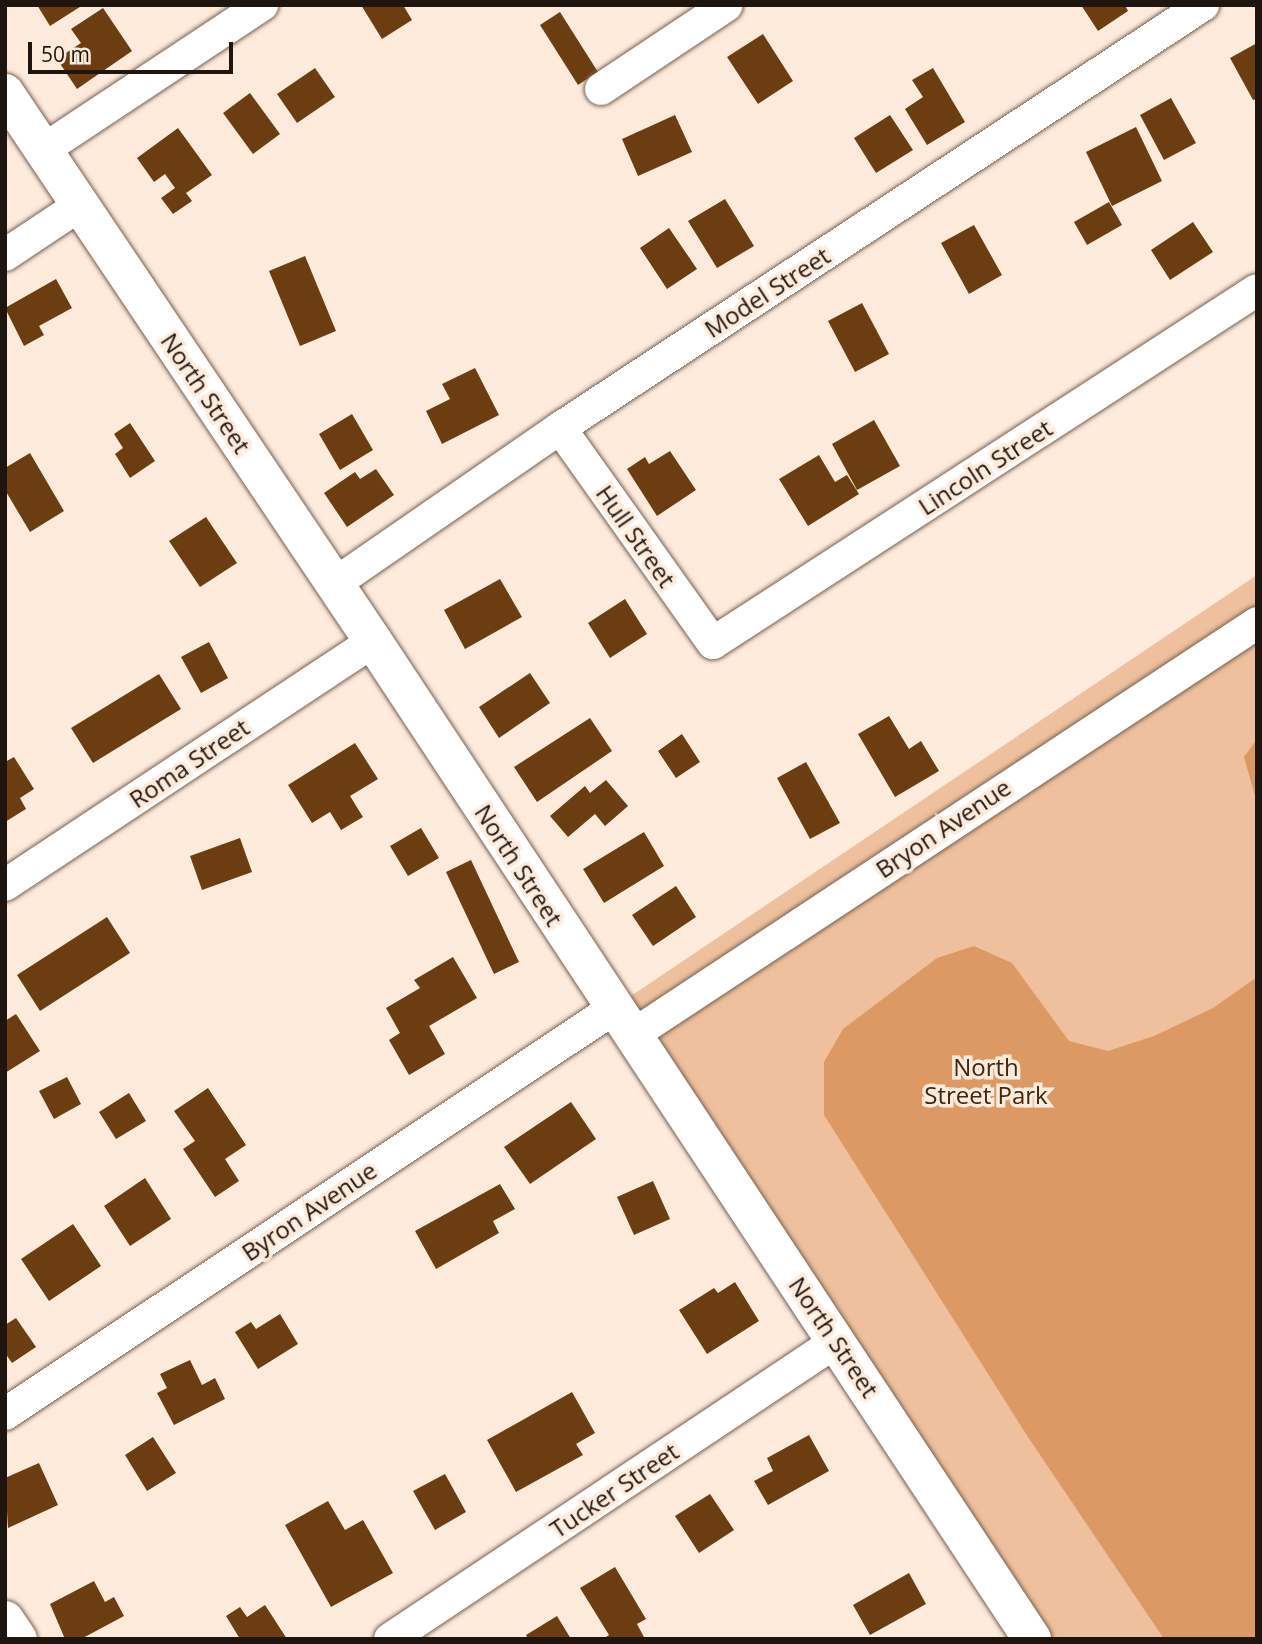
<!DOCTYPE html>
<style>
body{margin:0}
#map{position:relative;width:1262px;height:1644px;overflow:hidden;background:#ffebdc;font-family:"Open Sans",sans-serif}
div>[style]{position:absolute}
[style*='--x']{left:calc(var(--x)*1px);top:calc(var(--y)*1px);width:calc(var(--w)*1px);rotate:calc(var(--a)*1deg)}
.green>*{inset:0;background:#efc09d}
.water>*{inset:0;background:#dd9963}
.building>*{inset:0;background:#6b3d10}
.roads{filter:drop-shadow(0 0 2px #766151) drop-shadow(0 0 2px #766151)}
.street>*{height:32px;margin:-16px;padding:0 16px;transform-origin:16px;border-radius:16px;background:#fff}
.secondary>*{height:38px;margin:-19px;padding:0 19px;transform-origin:19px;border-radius:19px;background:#fff}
span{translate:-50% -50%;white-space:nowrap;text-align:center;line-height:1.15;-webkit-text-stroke:7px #ffebdc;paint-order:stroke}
.street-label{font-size:24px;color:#1e150f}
.park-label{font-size:24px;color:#42260e}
.frame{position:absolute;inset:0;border:7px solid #1e150f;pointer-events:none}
.scale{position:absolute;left:28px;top:42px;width:205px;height:32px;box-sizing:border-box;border:4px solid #1e150f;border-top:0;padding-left:9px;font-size:21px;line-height:24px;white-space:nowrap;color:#1e150f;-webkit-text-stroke:5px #ffebdc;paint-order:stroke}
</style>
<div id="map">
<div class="green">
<i style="clip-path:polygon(1257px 575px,1257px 1639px,1032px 1639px,625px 1000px)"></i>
</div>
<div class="water">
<i style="clip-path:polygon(1257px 739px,1257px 803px,1244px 757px)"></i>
<i style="clip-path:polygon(974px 946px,1012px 963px,1069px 1041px,1108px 1051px,1154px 1036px,1213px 1008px,1257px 977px,1257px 1639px,1164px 1639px,1028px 1437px,824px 1115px,824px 1062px,843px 1029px,937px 958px)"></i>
</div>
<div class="building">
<i style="clip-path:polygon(37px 5px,83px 5px,50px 26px)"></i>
<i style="clip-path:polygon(361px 5px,403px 5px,412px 20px,382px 39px)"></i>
<i style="clip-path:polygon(1081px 5px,1125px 5px,1128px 11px,1098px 31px)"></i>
<i style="clip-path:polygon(103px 8px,132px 51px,77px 89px,57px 59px,81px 43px,71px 29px)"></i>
<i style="clip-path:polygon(560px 12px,598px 72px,578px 85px,540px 25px)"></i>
<i style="clip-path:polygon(763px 34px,793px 81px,758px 104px,727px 57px)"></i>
<i style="clip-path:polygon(1257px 43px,1257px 99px,1253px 100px,1230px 58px)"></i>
<i style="clip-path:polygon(315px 68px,335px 97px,297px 123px,277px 94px)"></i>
<i style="clip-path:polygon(933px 68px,965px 122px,927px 145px,905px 109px,923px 97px,912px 80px)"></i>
<i style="clip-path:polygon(250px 93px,280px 134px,253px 154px,223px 113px)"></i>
<i style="clip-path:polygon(1171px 98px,1196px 143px,1164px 160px,1140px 115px)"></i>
<i style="clip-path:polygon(675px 115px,692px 152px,638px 176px,622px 139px)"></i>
<i style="clip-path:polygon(890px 115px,913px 150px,876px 173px,854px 138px)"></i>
<i style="clip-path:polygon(1136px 127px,1162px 181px,1112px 206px,1086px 152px)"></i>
<i style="clip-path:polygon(178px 128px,212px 175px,186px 193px,192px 201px,173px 214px,161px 198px,175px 188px,165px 174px,154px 182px,137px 158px)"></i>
<i style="clip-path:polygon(725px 199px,754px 246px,717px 268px,688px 221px)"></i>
<i style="clip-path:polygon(1109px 202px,1122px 225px,1087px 245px,1074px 222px)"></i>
<i style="clip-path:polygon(1193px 222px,1213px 252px,1170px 280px,1151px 250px)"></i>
<i style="clip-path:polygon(974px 225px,1002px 275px,969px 294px,941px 243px)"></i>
<i style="clip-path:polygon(669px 228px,697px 269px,667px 289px,640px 248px)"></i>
<i style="clip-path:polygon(305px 256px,336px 331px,300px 346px,269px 271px)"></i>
<i style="clip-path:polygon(56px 279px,72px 308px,39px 326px,44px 335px,24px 346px,5px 308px)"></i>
<i style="clip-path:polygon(862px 303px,889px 354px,855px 372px,828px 321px)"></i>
<i style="clip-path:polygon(475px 368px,499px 415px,442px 444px,426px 411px,450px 399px,442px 384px)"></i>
<i style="clip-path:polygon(352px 414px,373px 450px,340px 470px,319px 434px)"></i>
<i style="clip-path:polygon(874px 420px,900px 466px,857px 490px,832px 444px)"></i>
<i style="clip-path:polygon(130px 423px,155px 461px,130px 478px,115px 454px,123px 448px,114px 434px)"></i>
<i style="clip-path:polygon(670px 451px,696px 490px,657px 516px,627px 469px,645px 457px,649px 464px)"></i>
<i style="clip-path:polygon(30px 453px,64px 511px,30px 532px,5px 490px,5px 468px)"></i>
<i style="clip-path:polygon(819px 455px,835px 482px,847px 475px,859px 494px,808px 526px,779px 479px)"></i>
<i style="clip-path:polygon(376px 469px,394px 495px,347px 527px,324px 493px,355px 472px,360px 479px)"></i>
<i style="clip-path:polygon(206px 517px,237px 563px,200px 587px,169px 541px)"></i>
<i style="clip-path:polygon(500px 579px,522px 617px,465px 649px,444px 610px)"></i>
<i style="clip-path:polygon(625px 599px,647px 634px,610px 658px,588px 623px)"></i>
<i style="clip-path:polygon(209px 642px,228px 678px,201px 693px,181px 657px)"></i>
<i style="clip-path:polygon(530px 673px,550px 703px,499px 738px,479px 707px)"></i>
<i style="clip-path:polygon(159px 674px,181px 709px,93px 763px,71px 728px)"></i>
<i style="clip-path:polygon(889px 716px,909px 749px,921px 741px,939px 771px,895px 797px,858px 734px)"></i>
<i style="clip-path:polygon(590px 718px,612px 751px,537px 802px,514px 767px)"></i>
<i style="clip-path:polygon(682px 734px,700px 762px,676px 778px,658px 751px)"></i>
<i style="clip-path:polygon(355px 743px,378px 779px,350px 796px,363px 817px,341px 830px,330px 812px,312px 823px,288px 785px)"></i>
<i style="clip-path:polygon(14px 757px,34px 789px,20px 798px,26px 809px,5px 822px,5px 762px)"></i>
<i style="clip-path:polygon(806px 762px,840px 823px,810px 839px,777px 778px)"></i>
<i style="clip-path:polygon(606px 780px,628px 806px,605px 826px,595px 814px,568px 837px,550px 816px,585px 786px,590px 793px)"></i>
<i style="clip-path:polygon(421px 828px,439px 858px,408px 876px,390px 846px)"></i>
<i style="clip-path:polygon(644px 832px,664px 866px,604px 903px,583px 869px)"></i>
<i style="clip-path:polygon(240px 838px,252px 872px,202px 890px,190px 856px)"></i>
<i style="clip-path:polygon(471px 860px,519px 962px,494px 974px,446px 872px)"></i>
<i style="clip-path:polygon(676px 886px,696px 917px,653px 946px,632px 915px)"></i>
<i style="clip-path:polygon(107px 917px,130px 953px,40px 1011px,17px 975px)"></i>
<i style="clip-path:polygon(453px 957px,477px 998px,429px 1026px,445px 1054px,409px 1075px,389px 1040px,400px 1033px,386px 1008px,420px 988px,414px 980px)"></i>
<i style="clip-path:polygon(16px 1014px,40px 1051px,5px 1073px,5px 1021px)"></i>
<i style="clip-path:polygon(67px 1077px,81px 1104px,54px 1119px,39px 1091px)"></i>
<i style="clip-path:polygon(208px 1088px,246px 1145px,225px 1159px,239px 1181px,215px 1197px,183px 1149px,195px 1141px,174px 1111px)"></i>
<i style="clip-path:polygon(129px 1093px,146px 1121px,116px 1139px,99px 1112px)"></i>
<i style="clip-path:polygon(571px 1102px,596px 1139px,530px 1184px,504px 1147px)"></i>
<i style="clip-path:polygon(145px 1178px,171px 1219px,130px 1246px,104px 1206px)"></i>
<i style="clip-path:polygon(653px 1181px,670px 1219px,634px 1235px,617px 1197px)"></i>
<i style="clip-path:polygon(500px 1184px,515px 1209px,493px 1221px,499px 1233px,436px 1269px,415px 1231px)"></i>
<i style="clip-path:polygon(73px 1224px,101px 1266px,49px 1301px,21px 1259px)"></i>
<i style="clip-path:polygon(735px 1282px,759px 1321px,707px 1354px,679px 1310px,714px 1288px,718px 1293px)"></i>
<i style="clip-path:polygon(280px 1314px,298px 1344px,258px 1369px,235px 1332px,251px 1322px,256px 1329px)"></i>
<i style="clip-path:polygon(16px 1318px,36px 1347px,12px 1363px,5px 1353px,5px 1325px)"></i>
<i style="clip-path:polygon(190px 1360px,202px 1385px,215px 1378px,225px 1399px,174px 1425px,157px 1393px,167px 1388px,160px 1374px)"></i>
<i style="clip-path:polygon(572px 1392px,595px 1433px,576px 1444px,583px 1455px,516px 1492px,487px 1440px)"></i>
<i style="clip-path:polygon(809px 1435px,829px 1471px,768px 1505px,754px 1481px,773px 1471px,767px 1458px)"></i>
<i style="clip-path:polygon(153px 1437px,176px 1473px,147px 1491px,125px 1455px)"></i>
<i style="clip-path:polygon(39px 1463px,58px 1505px,8px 1528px,5px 1478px)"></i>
<i style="clip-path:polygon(445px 1474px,466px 1512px,435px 1530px,413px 1491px)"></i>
<i style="clip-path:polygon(710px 1494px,734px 1530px,699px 1553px,675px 1516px)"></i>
<i style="clip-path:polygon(328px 1501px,345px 1530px,363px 1520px,393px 1573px,331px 1607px,285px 1525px)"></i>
<i style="clip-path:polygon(615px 1567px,646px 1619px,637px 1624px,645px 1639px,603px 1639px,609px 1635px,580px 1588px)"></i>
<i style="clip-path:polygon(909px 1573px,926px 1604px,870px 1635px,853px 1605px)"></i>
<i style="clip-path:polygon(94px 1581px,105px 1602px,114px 1597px,124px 1616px,81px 1639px,65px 1639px,50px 1604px)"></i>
<i style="clip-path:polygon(265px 1605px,287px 1639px,240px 1639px,226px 1616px,240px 1607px,247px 1617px)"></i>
<i style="clip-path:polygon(557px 1616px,571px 1639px,528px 1639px,526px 1635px)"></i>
</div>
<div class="roads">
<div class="street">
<i style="--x:601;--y:89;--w:151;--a:-33.7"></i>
<i style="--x:43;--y:150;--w:263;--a:-33.5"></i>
<i style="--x:5;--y:255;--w:90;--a:-33.7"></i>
<i style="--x:560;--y:428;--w:264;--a:54.6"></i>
<i style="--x:713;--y:643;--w:648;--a:-32.98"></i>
<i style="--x:334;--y:584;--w:275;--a:-34.6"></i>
<i style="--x:560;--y:428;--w:770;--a:-33.34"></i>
<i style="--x:5;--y:885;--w:442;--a:-33.5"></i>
<i style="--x:631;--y:1036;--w:750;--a:-33.41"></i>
<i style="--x:5;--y:1414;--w:731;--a:-33.67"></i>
<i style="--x:390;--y:1639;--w:537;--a:-33.69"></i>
</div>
<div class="secondary">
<i style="--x:5;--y:93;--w:660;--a:56.12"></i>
<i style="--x:373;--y:641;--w:1196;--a:56.56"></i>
<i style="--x:5;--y:1620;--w:23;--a:56"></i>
</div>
</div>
<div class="street-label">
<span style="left:767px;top:292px;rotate:-33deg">Model Street</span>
<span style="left:206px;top:393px;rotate:56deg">North Street</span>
<span style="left:985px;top:467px;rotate:-33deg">Lincoln Street</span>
<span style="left:636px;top:536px;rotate:55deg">Hull Street</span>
<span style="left:189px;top:763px;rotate:-34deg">Roma Street</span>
<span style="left:943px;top:828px;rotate:-34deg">Bryon Avenue</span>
<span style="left:519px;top:865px;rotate:57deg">North Street</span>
<span style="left:309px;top:1211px;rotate:-34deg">Byron Avenue</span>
<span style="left:834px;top:1337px;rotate:56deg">North Street</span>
<span style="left:614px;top:1490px;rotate:-34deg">Tucker Street</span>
</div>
<div class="park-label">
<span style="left:986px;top:1081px">North<br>Street Park</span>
</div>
<div class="frame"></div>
<div class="scale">50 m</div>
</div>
